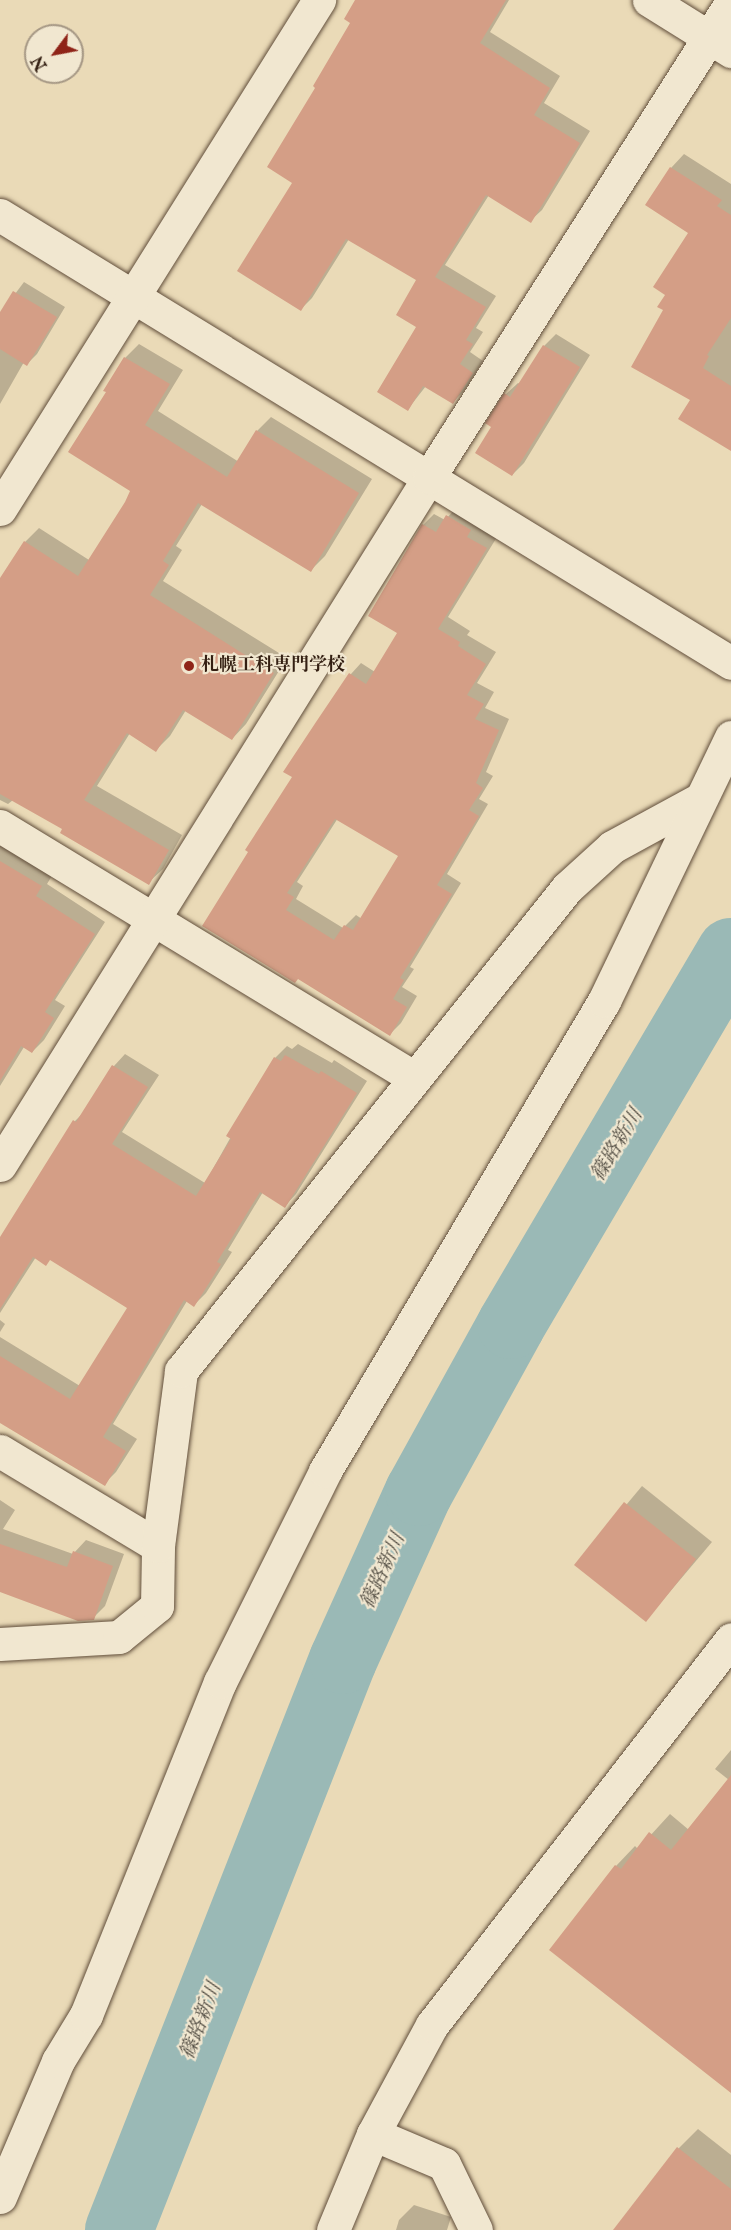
<!DOCTYPE html>
<meta charset="utf-8">
<style>
body{margin:0}
#map{position:relative;width:731px;height:2230px;overflow:hidden;background:#eadab7;font-family:"IM FELL English","Noto Serif JP",serif}
div>[style]{position:absolute}
[style*='--x']{left:calc(var(--x)*1px);top:calc(var(--y)*1px);width:calc(var(--w)*1px);rotate:calc(var(--a)*1deg)}
.shadow>*{inset:0;background:#0003}
.river>*{height:68px;margin:-34px;padding:0 34px;transform-origin:34px;border-radius:34px;background:#9ab9b6}
.building>*{inset:0;background:#d49e86}
.roads{filter:drop-shadow(0 0 2px #614e3b) drop-shadow(0 0 2px #614e3b)}
.minor>*{height:33px;margin:-16.5px;padding:0 16.5px;transform-origin:16.5px;border-radius:16.5px;background:#f1e7d0}
.tertiary>*{height:33px;margin:-16.5px;padding:0 16.5px;transform-origin:16.5px;border-radius:16.5px;background:#f1e7d0}
.dots>*{width:16px;height:16px;translate:-50% -50%;box-sizing:border-box;border:3px solid #f1e7d0;border-radius:50%}
span{translate:-50% -50%;white-space:nowrap;text-align:center;line-height:1.15;-webkit-text-stroke:4.5px #f1e7d0;paint-order:stroke}
.poi-label{font-size:18px;color:#331f12;font-weight:700}
.left{translate:0 -50%;text-align:left}
.water-label{font-size:20px;color:#524d43;font-style:italic}
.north{position:absolute;left:24px;top:24px;width:60px;height:60px;box-sizing:border-box;background:#f1e7d0;border:2px solid #a59784;border-radius:50%;rotate:238deg;font-size:16px;font-weight:700;line-height:24px;text-align:center;color:#331f12}
.north::after{content:'';display:block;margin:auto;width:21px;height:27px;background:#8f2418;clip-path:polygon(50% 0,100% 100%,50% 72%,0 100%)}
</style>
<div id="map">
<div class="shadow">
<i style="clip-path:polygon(357px 0,509px 0,490px 32px,560px 76px,544px 103px,590px 131px,542px 210px,530px 221px,489px 195px,445px 265px,496px 296px,476px 328px,483px 332px,470px 352px,483px 361px,464px 391px,453px 402px,426px 386px,408px 409px,418px 326px,418px 280px,349px 239px,312px 298px,301px 309px,294px 182px,317px 87px,352px 23px)"></i>
<i style="clip-path:polygon(684px 154px,731px 184px,731px 450px,692px 399px,664px 310px,667px 294px,690px 232px,647px 205px,671px 168px)"></i>
<i style="clip-path:polygon(24px 282px,65px 307px,37px 354px,27px 364px,24px 362px,0 404px,0 314px)"></i>
<i style="clip-path:polygon(556px 334px,590px 355px,524px 463px,512px 475px,494px 426px,506px 394px,518px 383px,520px 384px,544px 346px)"></i>
<i style="clip-path:polygon(139px 344px,183px 370px,158px 411px,239px 462px,257px 431px,271px 417px,372px 479px,325px 556px,311px 570px,202px 504px,176px 546px,182px 550px,163px 581px,287px 658px,246px 724px,232px 739px,186px 710px,170px 736px,156px 750px,130px 733px,97px 786px,182px 835px,163px 869px,148px 883px,65px 829px,13px 800px,8px 804px,0 800px,0 581px,25px 542px,39px 528px,89px 560px,126px 503px,131px 491px,108px 392px,125px 358px)"></i>
<i style="clip-path:polygon(evenodd,459px 505px,497px 537px,448px 617px,470px 631px,467px 635px,496px 652px,477px 683px,494px 692px,485px 708px,509px 719px,486px 772px,493px 776px,479px 799px,488px 804px,447px 874px,461px 883px,410px 967px,414px 969px,402px 987px,417px 996px,401px 1023px,390px 1034px,298px 978px,204px 926px,294px 777px,318px 723px,351px 674px,361px 663px,375px 672px,399px 633px,370px 615px,423px 525px,434px 514px,445px 520px,459px 505px,338px 818px,400px 856px,362px 919px,356px 915px,343px 928px,296px 899px,303px 886px,297px 882px,338px 818px)"></i>
<i style="clip-path:polygon(0 842px,53px 874px,47px 884px,105px 922px,55px 1000px,65px 1006px,44px 1040px,32px 1052px,24px 1047px,0 1086px)"></i>
<i style="clip-path:polygon(298px 1044px,332px 1063px,334px 1060px,367px 1081px,296px 1194px,285px 1206px,263px 1192px,228px 1250px,232px 1252px,206px 1293px,194px 1305px,187px 1301px,113px 1424px,137px 1439px,116px 1472px,104px 1484px,0 1421px,0 1337px,80px 1386px,130px 1307px,51px 1259px,36px 1257px,0 1313px,0 1245px,75px 1121px,84px 1112px,114px 1066px,125px 1054px,159px 1075px,122px 1132px,205px 1183px,275px 1058px,287px 1046px,292px 1049px)"></i>
<i style="clip-path:polygon(0 1320px,5px 1324px,0 1332px)"></i>
<i style="clip-path:polygon(642px 1486px,712px 1542px,646px 1620px,576px 1565px)"></i>
<i style="clip-path:polygon(0 1500px,15px 1510px,3px 1529px,73px 1554px,86px 1540px,124px 1554px,105px 1606px,93px 1618px,0 1591px)"></i>
<i style="clip-path:polygon(731px 1750px,731px 2091px,616px 1866px,635px 1846px,638px 1849px,670px 1814px,689px 1830px,729px 1780px,715px 1769px)"></i>
<i style="clip-path:polygon(698px 2129px,731px 2155px,731px 2230px,623px 2230px,679px 2148px)"></i>
<i style="clip-path:polygon(414px 2205px,451px 2217px,447px 2230px,396px 2230px,399px 2220px)"></i>
</div>
<div class="river">
<i style="--x:119;--y:2230;--w:612;--a:-68.55"></i>
<i style="--x:343;--y:1660;--w:184;--a:-65.7"></i>
<i style="--x:419;--y:1492;--w:191;--a:-61.1"></i>
<i style="--x:511;--y:1325;--w:433;--a:-59.5"></i>
</div>
<div class="building">
<i style="clip-path:polygon(355px 0,506px 0,480px 43px,550px 88px,534px 115px,580px 143px,531px 223px,486px 195px,435px 277px,486px 307px,466px 340px,473px 344px,460px 364px,473px 373px,453px 404px,423px 386px,408px 411px,377px 392px,416px 327px,396px 315px,416px 280px,346px 239px,301px 311px,237px 271px,292px 183px,267px 167px,315px 88px,313px 86px,350px 23px,344px 19px)"></i>
<i style="clip-path:polygon(670px 167px,722px 200px,717px 206px,731px 215px,731px 318px,707px 355px,709px 356px,703px 368px,731px 386px,731px 451px,678px 419px,690px 400px,631px 367px,663px 310px,657px 307px,665px 295px,653px 287px,688px 233px,645px 205px)"></i>
<i style="clip-path:polygon(13px 291px,57px 317px,27px 366px,0 349px,0 312px)"></i>
<i style="clip-path:polygon(543px 345px,580px 367px,512px 476px,475px 453px,491px 427px,485px 423px,504px 393px,510px 397px)"></i>
<i style="clip-path:polygon(124px 357px,170px 384px,145px 425px,227px 477px,256px 430px,359px 493px,311px 572px,198px 503px,163px 561px,169px 565px,150px 595px,274px 673px,232px 740px,183px 710px,156px 752px,127px 733px,84px 800px,169px 850px,149px 885px,60px 833px,62px 829px,0 794px,0 578px,24px 541px,78px 576px,125px 502px,130px 491px,68px 452px,106px 392px,103px 391px)"></i>
<i style="clip-path:polygon(evenodd,446px 515px,471px 530px,467px 537px,487px 548px,438px 629px,460px 642px,458px 646px,486px 664px,467px 695px,484px 704px,475px 719px,499px 730px,476px 783px,483px 788px,469px 810px,479px 816px,437px 885px,452px 894px,400px 978px,404px 980px,393px 999px,407px 1007px,390px 1036px,298px 979px,295px 983px,202px 926px,248px 852px,245px 850px,292px 777px,283px 772px,316px 722px,349px 673px,366px 684px,397px 633px,368px 616px,422px 524px,436px 532px,446px 515px,335px 819px,398px 856px,353px 930px,344px 925px,334px 940px,286px 910px,294px 897px,287px 893px,335px 819px)"></i>
<i style="clip-path:polygon(0 861px,42px 886px,36px 896px,95px 934px,45px 1012px,54px 1018px,32px 1053px,21px 1046px,0 1081px)"></i>
<i style="clip-path:polygon(285px 1055px,319px 1074px,321px 1071px,357px 1093px,285px 1208px,260px 1192px,217px 1262px,221px 1264px,194px 1307px,184px 1300px,103px 1437px,126px 1451px,105px 1486px,0 1423px,0 1356px,70px 1399px,127px 1308px,50px 1260px,46px 1266px,33px 1257px,0 1309px,0 1237px,73px 1120px,76px 1122px,112px 1065px,148px 1087px,112px 1144px,196px 1196px,231px 1139px,226px 1136px,274px 1057px,281px 1061px)"></i>
<i style="clip-path:polygon(624px 1502px,696px 1559px,646px 1622px,574px 1565px)"></i>
<i style="clip-path:polygon(0 1544px,67px 1567px,73px 1551px,113px 1566px,94px 1620px,78px 1621px,0 1592px)"></i>
<i style="clip-path:polygon(731px 1775px,731px 2093px,549px 1950px,615px 1865px,621px 1869px,649px 1832px,671px 1850px)"></i>
<i style="clip-path:polygon(677px 2147px,731px 2189px,731px 2230px,613px 2230px)"></i>
</div>
<div class="roads">
<div class="minor">
<i style="--x:649;--y:0;--w:97;--a:31.9"></i>
<i style="--x:0;--y:215;--w:857;--a:31.5"></i>
<i style="--x:0;--y:509;--w:601;--a:-57.92"></i>
<i style="--x:0;--y:826;--w:485;--a:31.3"></i>
<i style="--x:0;--y:1165;--w:811;--a:-58.05"></i>
<i style="--x:429;--y:477;--w:562;--a:-57.5"></i>
<i style="--x:0;--y:1451;--w:184;--a:31"></i>
<i style="--x:0;--y:1644;--w:119;--a:-3.4"></i>
<i style="--x:119;--y:1637;--w:49;--a:-39.2"></i>
<i style="--x:157;--y:1606;--w:60;--a:-89"></i>
<i style="--x:158;--y:1546;--w:177;--a:-82.5"></i>
<i style="--x:181;--y:1371;--w:618;--a:-51.37"></i>
<i style="--x:567;--y:888;--w:61;--a:-42.3"></i>
<i style="--x:612;--y:847;--w:100;--a:-28.6"></i>
<i style="--x:373;--y:2134;--w:77;--a:22.9"></i>
<i style="--x:444;--y:2164;--w:73;--a:64.1"></i>
<i style="--x:0;--y:2197;--w:148;--a:-66.9"></i>
<i style="--x:58;--y:2061;--w:54;--a:-58.7"></i>
<i style="--x:86;--y:2015;--w:359;--a:-68.1"></i>
<i style="--x:220;--y:1682;--w:236;--a:-63.5"></i>
<i style="--x:325;--y:1471;--w:547;--a:-59.31"></i>
<i style="--x:604;--y:1001;--w:293;--a:-64.3"></i>
</div>
<div class="tertiary">
<i style="--x:333;--y:2230;--w:104;--a:-67.4"></i>
<i style="--x:373;--y:2134;--w:124;--a:-61.6"></i>
<i style="--x:432;--y:2025;--w:488;--a:-52.2"></i>
</div>
</div>
<div class="dots">
<i style="left:189px;top:666px;background:#8f2418"></i>
</div>
<div class="poi-label">
<span class="left" style="left:201px;top:666px">札幌工科専門学校</span>
</div>
<div class="water-label">
<span style="left:617px;top:1145px;rotate:-59deg">篠路新川</span>
<span style="left:383px;top:1571px;rotate:-66deg">篠路新川</span>
<span style="left:201px;top:2021px;rotate:-69deg">篠路新川</span>
</div>
<div class="north">N</div>
</div>
